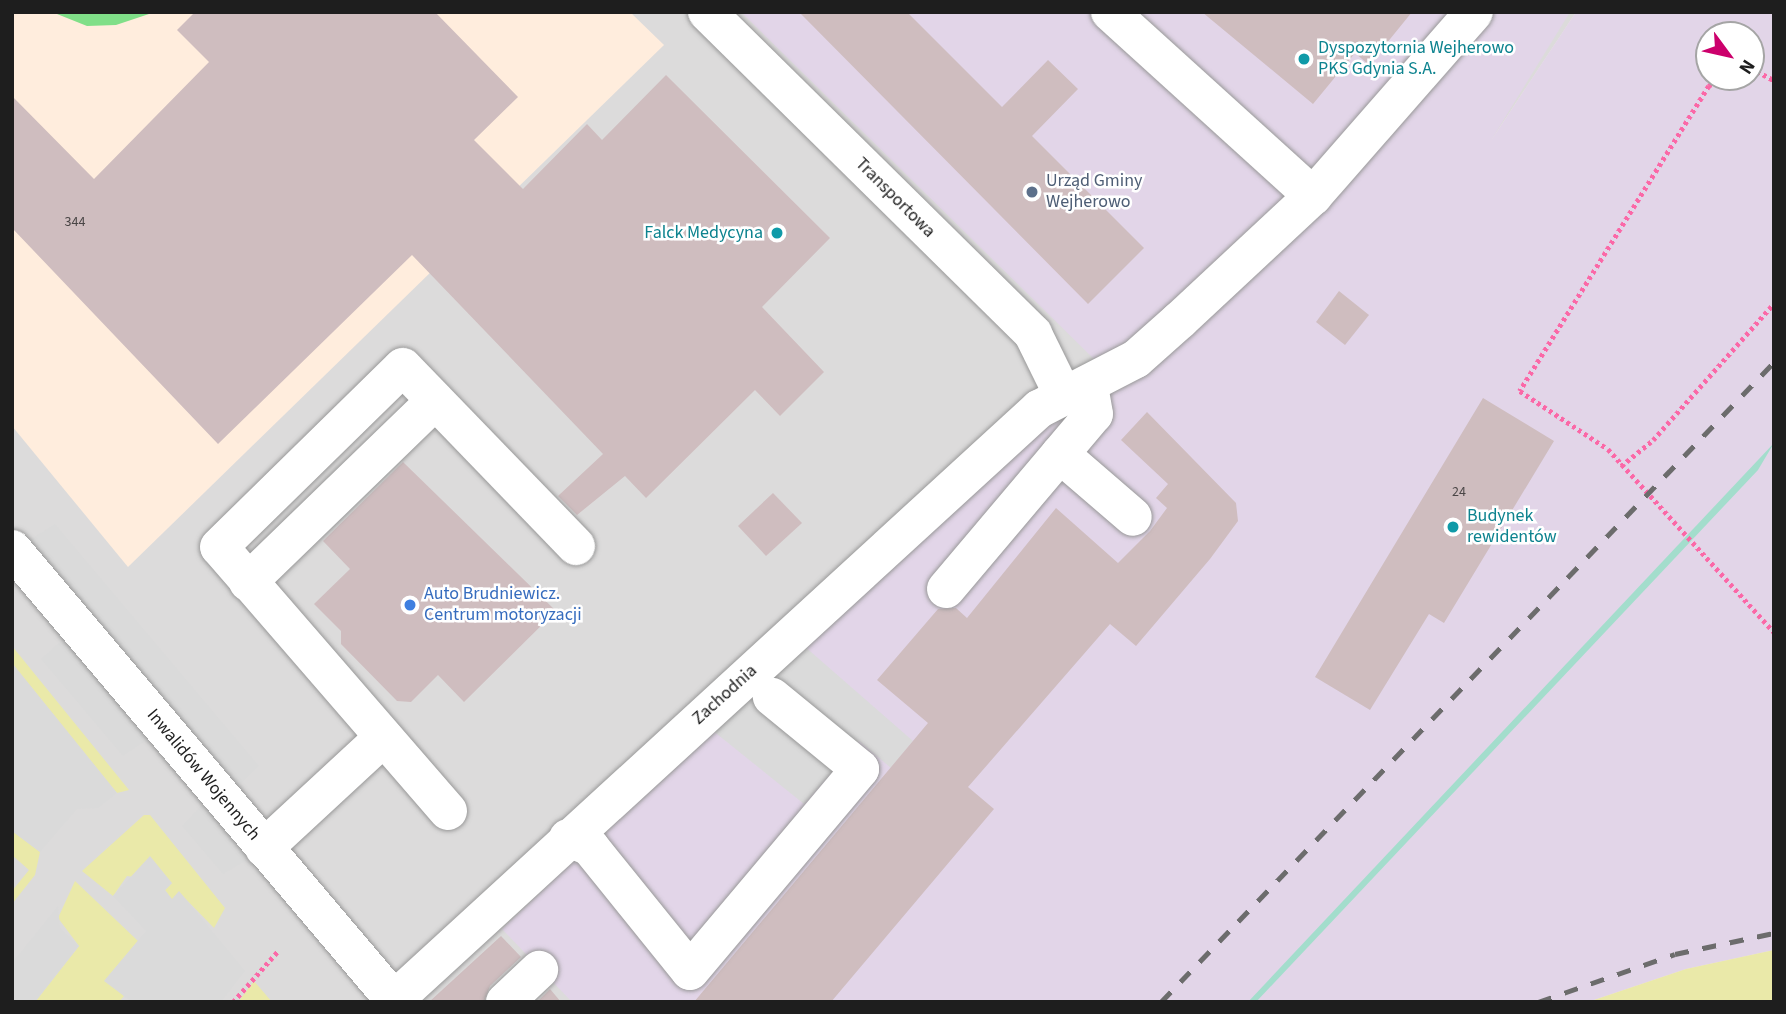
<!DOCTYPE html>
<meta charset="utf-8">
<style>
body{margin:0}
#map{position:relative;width:1786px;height:1014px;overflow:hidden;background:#efe5e4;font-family:"Source Sans 3",sans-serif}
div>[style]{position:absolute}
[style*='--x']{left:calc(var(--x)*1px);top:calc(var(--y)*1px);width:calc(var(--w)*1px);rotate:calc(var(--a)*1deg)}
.residential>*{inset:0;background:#dcdbdb}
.industrial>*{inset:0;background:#e2d5e8}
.education>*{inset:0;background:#ffeddd}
.grass>*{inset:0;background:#eae9a9}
.pitch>*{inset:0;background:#80df88}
.parking>*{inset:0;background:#dadada}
.water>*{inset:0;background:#a3ddcc}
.building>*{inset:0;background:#cfbdbf}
.path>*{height:4.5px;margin-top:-2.25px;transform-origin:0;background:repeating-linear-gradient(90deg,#fb68a7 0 3.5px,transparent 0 7px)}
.roads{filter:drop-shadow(0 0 2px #989898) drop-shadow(0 0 2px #989898)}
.minor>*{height:38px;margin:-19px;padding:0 19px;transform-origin:19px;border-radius:19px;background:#fff}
.rail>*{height:5px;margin-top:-2.5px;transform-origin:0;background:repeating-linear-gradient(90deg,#6c6c6c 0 14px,transparent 0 28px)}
.dots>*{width:19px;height:19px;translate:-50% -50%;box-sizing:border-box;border:4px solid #fff;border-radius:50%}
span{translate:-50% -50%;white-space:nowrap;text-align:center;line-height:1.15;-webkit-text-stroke:5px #fff;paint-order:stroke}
.number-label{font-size:14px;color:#4a4646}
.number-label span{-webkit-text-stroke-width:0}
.culture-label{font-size:18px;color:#0d838f}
.left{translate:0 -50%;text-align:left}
.right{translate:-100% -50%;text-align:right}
.service-label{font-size:18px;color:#4e5e75}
.street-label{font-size:18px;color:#1e1e1e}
.shop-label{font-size:18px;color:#366cbe}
.frame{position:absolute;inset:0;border:14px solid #1e1e1e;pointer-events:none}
.north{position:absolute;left:1695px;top:21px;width:70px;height:70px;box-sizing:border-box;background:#fff;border:2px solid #a5a5a5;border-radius:50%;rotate:123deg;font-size:19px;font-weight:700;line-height:28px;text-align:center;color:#1e1e1e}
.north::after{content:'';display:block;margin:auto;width:24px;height:32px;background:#cc006c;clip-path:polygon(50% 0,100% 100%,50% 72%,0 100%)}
</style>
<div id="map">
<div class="residential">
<i style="clip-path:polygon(12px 12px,1576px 12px,1373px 319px,847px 1002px,12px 1002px)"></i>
</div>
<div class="industrial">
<i style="clip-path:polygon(evenodd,741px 12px,1570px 12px,1490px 142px,1576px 12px,1774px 12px,1774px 950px,1686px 969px,1588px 1002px,572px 1002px,502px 929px,1096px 361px,741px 12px,1709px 35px,1751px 35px,1751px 77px,1709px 77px,1709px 35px)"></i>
</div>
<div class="education">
<i style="clip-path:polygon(12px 12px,630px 12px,664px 45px,128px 567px,12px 426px)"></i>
</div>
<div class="grass">
<i style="clip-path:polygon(12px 646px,129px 790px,117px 793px,12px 663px)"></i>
<i style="clip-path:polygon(144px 815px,150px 815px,225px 908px,214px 928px,179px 892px,172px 900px,165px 890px,172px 883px,127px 876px,113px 896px,82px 871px)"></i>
<i style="clip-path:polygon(12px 831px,40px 852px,35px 875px,12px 904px,12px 891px,29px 870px,12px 855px)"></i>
<i style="clip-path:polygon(75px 881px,138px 941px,105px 980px,124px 996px,119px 1002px,35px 1002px,79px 946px,58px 918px)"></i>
<i style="clip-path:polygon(1774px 950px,1774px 1002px,1588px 1002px,1686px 969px)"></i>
<i style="clip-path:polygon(254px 981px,272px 1002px,238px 1002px)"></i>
</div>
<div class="pitch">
<i style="clip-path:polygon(52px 12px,155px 12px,116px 25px,87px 26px)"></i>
</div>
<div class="parking">
<i style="clip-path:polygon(55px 524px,259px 766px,237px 787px,28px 541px)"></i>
<i style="clip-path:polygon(63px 639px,148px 739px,123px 756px,41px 659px)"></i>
<i style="clip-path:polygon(803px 645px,913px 741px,891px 768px,859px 741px,804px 804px,712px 730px)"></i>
<i style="clip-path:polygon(12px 663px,117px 793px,98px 808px,77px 809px,40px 852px,12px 831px)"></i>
<i style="clip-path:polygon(203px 804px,250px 858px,223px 874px,182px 826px)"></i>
<i style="clip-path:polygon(150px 856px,172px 883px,165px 890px,172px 899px,179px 891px,245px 971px,221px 1002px,132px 1002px,104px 981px,146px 931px,113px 896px)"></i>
<i style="clip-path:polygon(58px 906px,60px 928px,79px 946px,35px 1002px,12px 1002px,12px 963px)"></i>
</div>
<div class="water">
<i style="clip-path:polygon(1774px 443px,1758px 470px,1256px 1002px,1248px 1002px)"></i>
</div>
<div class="building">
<i style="clip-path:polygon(195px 12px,435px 12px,518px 97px,474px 140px,523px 189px,587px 124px,602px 140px,666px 75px,830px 238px,762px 307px,824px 372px,780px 416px,755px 390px,646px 498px,625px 476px,577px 515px,558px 496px,603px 454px,412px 255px,218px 444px,12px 228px,12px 96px,94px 179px,209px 62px,177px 30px)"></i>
<i style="clip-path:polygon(799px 12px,907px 12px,1002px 107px,1048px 60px,1078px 89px,1032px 136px,1144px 248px,1088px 304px)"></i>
<i style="clip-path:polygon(1202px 12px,1412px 12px,1369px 65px,1355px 53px,1313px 104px)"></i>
<i style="clip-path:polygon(1339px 291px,1369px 315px,1345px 345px,1316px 322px)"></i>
<i style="clip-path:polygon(1483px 398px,1554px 441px,1444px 623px,1429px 614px,1370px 710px,1315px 677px)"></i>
<i style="clip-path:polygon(1147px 412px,1236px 503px,1238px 521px,1210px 559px,1136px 646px,1110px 624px,968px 787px,994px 809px,831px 1002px,694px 1002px,928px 723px,877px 680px,938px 609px,956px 608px,967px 618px,1056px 508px,1118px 563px,1150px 531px,1167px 508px,1156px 498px,1168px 484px,1121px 440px)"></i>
<i style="clip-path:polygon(403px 462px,556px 611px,464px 702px,438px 675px,411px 702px,397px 701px,341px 644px,341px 631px,314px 604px,350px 569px,323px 541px)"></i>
<i style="clip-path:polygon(773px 493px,802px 523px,766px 556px,738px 526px)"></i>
<i style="clip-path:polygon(501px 936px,521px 957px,490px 986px,484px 1002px,429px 1002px)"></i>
<i style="clip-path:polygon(550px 989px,561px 1002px,537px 1002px)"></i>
</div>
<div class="path">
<i style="--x:1751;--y:68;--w:26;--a:28"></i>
<i style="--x:1723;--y:77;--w:17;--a:147"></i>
<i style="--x:1709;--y:86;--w:359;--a:121.8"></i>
<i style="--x:1520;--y:391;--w:105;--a:33.4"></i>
<i style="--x:1608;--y:449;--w:247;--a:47.8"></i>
<i style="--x:1621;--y:466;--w:41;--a:-39.1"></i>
<i style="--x:1653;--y:440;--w:183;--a:-48.5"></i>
<i style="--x:233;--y:1002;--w:68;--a:-48.6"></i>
</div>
<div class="roads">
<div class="minor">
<i style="--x:707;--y:12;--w:458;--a:44.6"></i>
<i style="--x:1033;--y:334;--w:70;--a:63.8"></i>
<i style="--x:1110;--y:12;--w:274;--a:42.2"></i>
<i style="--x:1060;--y:454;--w:96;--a:40.8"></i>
<i style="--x:12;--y:549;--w:591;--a:49.74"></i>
<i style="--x:248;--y:582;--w:260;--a:-44.1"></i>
<i style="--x:946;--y:589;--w:229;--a:-49.8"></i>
<i style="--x:1094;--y:414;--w:29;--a:-100"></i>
<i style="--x:448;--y:811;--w:349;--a:-130.9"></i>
<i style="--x:219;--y:547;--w:257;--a:-44.4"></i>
<i style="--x:403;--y:367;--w:249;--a:46"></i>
<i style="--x:568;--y:838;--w:24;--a:22"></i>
<i style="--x:590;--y:847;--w:159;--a:51.1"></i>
<i style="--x:690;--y:971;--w:264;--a:-49.9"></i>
<i style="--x:860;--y:769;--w:114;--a:-140.7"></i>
<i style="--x:264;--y:848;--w:163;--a:-42.8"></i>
<i style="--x:392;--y:1002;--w:878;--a:-42.51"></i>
<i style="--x:1039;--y:409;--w:109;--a:-27.3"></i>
<i style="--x:1136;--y:359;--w:59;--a:-41.6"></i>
<i style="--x:1180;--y:320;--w:182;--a:-43"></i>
<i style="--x:1313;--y:196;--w:244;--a:-48.8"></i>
<i style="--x:505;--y:1002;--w:47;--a:-43.3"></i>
</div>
</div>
<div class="rail">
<i style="--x:1161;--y:1002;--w:886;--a:-46.23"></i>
<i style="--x:1538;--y:1002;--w:145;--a:-19.3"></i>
<i style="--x:1675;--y:954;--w:101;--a:-12"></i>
</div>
<div class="dots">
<i style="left:1304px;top:59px;background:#0f9aa8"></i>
<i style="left:1032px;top:192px;background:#5c6f8a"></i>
<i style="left:777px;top:233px;background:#0f9aa8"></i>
<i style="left:1453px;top:527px;background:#0f9aa8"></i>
<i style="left:410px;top:605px;background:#3f7fe0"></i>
</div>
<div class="number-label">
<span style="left:75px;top:222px">344</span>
<span style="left:1459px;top:492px">24</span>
</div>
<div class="culture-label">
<span class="left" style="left:1318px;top:59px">Dyspozytornia Wejherowo<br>PKS Gdynia S.A.</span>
<span class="right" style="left:763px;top:233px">Falck Medycyna</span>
<span class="left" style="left:1467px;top:527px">Budynek<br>rewidentów</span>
</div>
<div class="service-label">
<span class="left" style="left:1046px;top:192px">Urząd Gminy<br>Wejherowo</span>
</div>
<div class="street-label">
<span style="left:895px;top:198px;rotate:45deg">Transportowa</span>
<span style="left:725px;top:695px;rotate:-42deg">Zachodnia</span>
<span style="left:203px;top:775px;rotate:50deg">Inwalidów Wojennych</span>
</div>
<div class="shop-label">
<span class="left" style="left:424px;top:605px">Auto Brudniewicz.<br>Centrum motoryzacji</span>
</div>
<div class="frame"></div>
<div class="north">N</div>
</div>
